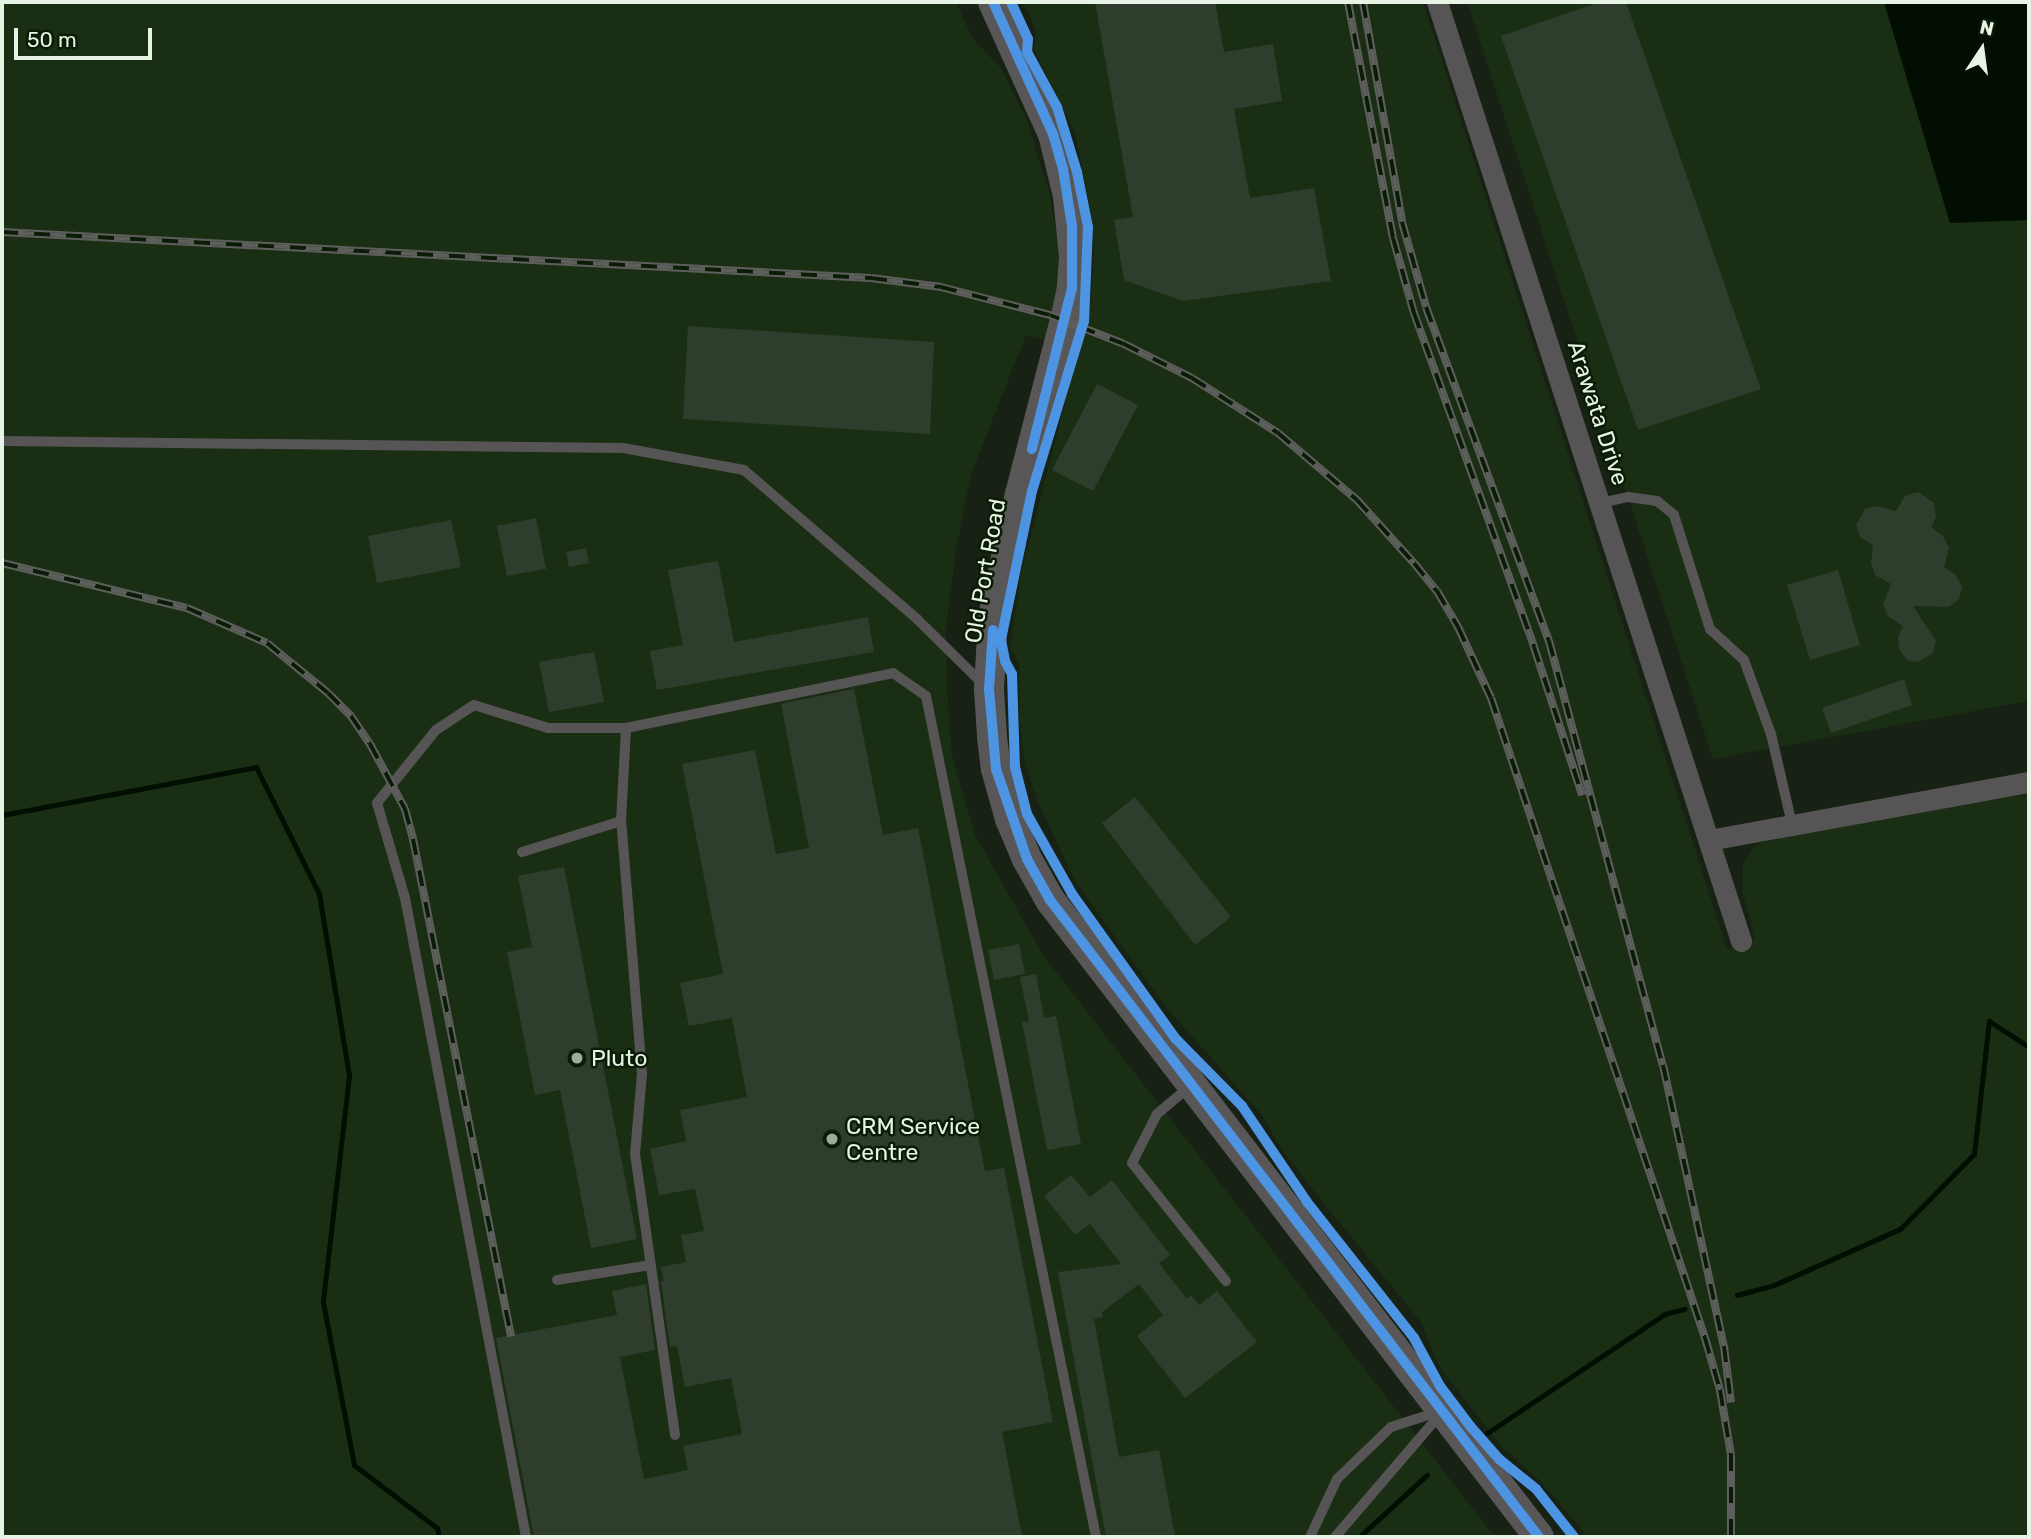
<!DOCTYPE html>
<style>
body{margin:0}
#map{position:relative;width:2031px;height:1539px;overflow:hidden;background:#172114;font-family:Rubik,sans-serif}
div>[style]{position:absolute}
[style*='--x']{left:calc(var(--x)*1px);top:calc(var(--y)*1px);width:calc(var(--w)*1px);rotate:calc(var(--a)*1deg)}
.built>*{inset:0;background:#1a2e14}
.water>*{inset:0;background:#020e02}
.stream>*{height:5px;margin:-2.5px;padding:0 2.5px;transform-origin:2.5px;border-radius:2.5px;background:#020e02}
.building>*{inset:0;background:#2f3e2c}
.lane>*{height:10px;margin:-5px;padding:0 5px;transform-origin:5px;border-radius:5px;background:#565454}
.street>*{height:21px;margin:-10.5px;padding:0 10.5px;transform-origin:10.5px;border-radius:10.5px;background:#565454}
.secondary>*{height:30px;margin:-15px;padding:0 15px;transform-origin:15px;border-radius:15px;background:#585656}
.rail>*{height:8px;margin-top:-4px;transform-origin:0;background:repeating-linear-gradient(90deg,#0a1c06 0 16px,#5e5f5c 0 32px);box-sizing:border-box;border-block:2px solid #5e5f5c}
.cycleway>*{height:10px;margin:-5px;padding:0 5px;transform-origin:5px;border-radius:5px;background:#4d94e3}
.dots>*{width:19px;height:19px;translate:-50% -50%;box-sizing:border-box;border:4px solid #0a1c06;border-radius:50%}
span{translate:-50% -50%;white-space:nowrap;text-align:center;line-height:1.15;-webkit-text-stroke:5px #0a1c06;paint-order:stroke}
.street-label{font-size:23px;color:#e7f3e4}
.poi-label{font-size:23px;color:#e7f3e4}
.left{translate:0 -50%;text-align:left}
.frame{position:absolute;inset:0;border:4px solid #e7f3e4;pointer-events:none}
.north{position:absolute;left:1947px;top:14px;width:70px;height:70px;-webkit-text-stroke:5px #0a1c06;paint-order:stroke;rotate:13deg;font-size:19px;font-weight:700;line-height:28px;text-align:center;color:#e7f3e4}
.north::after{content:'';display:block;margin:auto;width:24px;height:32px;background:#e7f3e4;clip-path:polygon(50% 0,100% 100%,50% 72%,0 100%)}
.scale{position:absolute;left:14px;top:28px;width:138px;height:32px;box-sizing:border-box;border:4px solid #e7f3e4;border-top:0;padding-left:9px;font-size:21px;line-height:24px;white-space:nowrap;color:#e7f3e4;-webkit-text-stroke:5px #0a1c06;paint-order:stroke}
</style>
<div id="map">
<div class="built">
<i style="clip-path:polygon(2px 2px,956px 2px,973px 39px,1001px 68px,1027px 120px,1049px 192px,1058px 241px,1060px 287px,1046px 340px,1026px 335px,971px 474px,956px 551px,946px 629px,947px 687px,952px 756px,975px 835px,1043px 955px,1495px 1537px,2px 1537px)"></i>
<i style="clip-path:polygon(1023px 2px,1423px 2px,1727px 949px,1755px 939px,1743px 895px,1743px 864px,1757px 844px,1783px 834px,2029px 794px,2029px 1537px,1588px 1537px,1540px 1481px,1502px 1447px,1440px 1368px,1421px 1322px,1324px 1204px,1283px 1151px,1261px 1114px,1165px 1006px,1075px 881px,1037px 800px,1024px 759px,1020px 721px,1019px 664px,1010px 646px,1021px 574px,1091px 302px,1094px 246px,1090px 207px,1075px 133px,1034px 49px,1036px 30px)"></i>
<i style="clip-path:polygon(1467px 2px,2029px 2px,2029px 701px,1713px 759px)"></i>
</div>
<div class="water">
<i style="clip-path:polygon(1884px 2px,2029px 2px,2029px 220px,1950px 223px)"></i>
</div>
<div class="stream">
<i style="--x:2;--y:815;--w:258;--a:-10.7"></i>
<i style="--x:256;--y:767;--w:142;--a:63.6"></i>
<i style="--x:319;--y:894;--w:184;--a:80.6"></i>
<i style="--x:349;--y:1076;--w:227;--a:96.6"></i>
<i style="--x:323;--y:1302;--w:166;--a:79.2"></i>
<i style="--x:354;--y:1465;--w:104;--a:37.2"></i>
<i style="--x:437;--y:1528;--w:9;--a:77"></i>
<i style="--x:1737;--y:1295;--w:38;--a:-15"></i>
<i style="--x:1774;--y:1285;--w:138;--a:-24"></i>
<i style="--x:1900;--y:1229;--w:105;--a:-45.4"></i>
<i style="--x:1974;--y:1154;--w:134;--a:-83.6"></i>
<i style="--x:1989;--y:1021;--w:48;--a:33"></i>
<i style="--x:1487;--y:1433;--w:214;--a:-33.8"></i>
<i style="--x:1665;--y:1314;--w:20;--a:-15"></i>
<i style="--x:1359;--y:1537;--w:92;--a:-42.4"></i>
</div>
<div class="building">
<i style="clip-path:polygon(1095px 2px,1215px 2px,1224px 52px,1273px 44px,1282px 101px,1234px 109px,1250px 198px,1314px 188px,1331px 281px,1183px 301px,1124px 280px,1114px 220px,1133px 217px)"></i>
<i style="clip-path:polygon(1600px 2px,1626px 2px,1761px 389px,1638px 430px,1501px 36px)"></i>
<i style="clip-path:polygon(688px 326px,934px 342px,930px 434px,683px 419px)"></i>
<i style="clip-path:polygon(1097px 384px,1138px 405px,1093px 491px,1052px 470px)"></i>
<i style="clip-path:polygon(1918px 492px,1934px 503px,1936px 517px,1931px 527px,1943px 536px,1949px 548px,1944px 567px,1956px 575px,1962px 587px,1959px 599px,1949px 607px,1913px 606px,1936px 641px,1933px 653px,1918px 662px,1908px 661px,1899px 649px,1898px 637px,1903px 626px,1888px 616px,1883px 605px,1891px 584px,1875px 575px,1871px 563px,1873px 545px,1860px 537px,1856px 525px,1865px 509px,1877px 506px,1896px 511px,1905px 496px)"></i>
<i style="clip-path:polygon(536px 518px,546px 569px,507px 576px,497px 526px)"></i>
<i style="clip-path:polygon(451px 520px,461px 567px,377px 583px,368px 536px)"></i>
<i style="clip-path:polygon(586px 548px,589px 563px,569px 567px,566px 552px)"></i>
<i style="clip-path:polygon(718px 561px,734px 642px,868px 617px,874px 652px,657px 690px,650px 651px,683px 645px,668px 570px)"></i>
<i style="clip-path:polygon(1838px 570px,1860px 645px,1810px 660px,1787px 585px)"></i>
<i style="clip-path:polygon(594px 652px,604px 702px,549px 712px,539px 662px)"></i>
<i style="clip-path:polygon(1904px 679px,1912px 705px,1831px 733px,1822px 708px)"></i>
<i style="clip-path:polygon(854px 689px,883px 835px,918px 828px,985px 1171px,1004px 1168px,1053px 1422px,1002px 1432px,1022px 1537px,534px 1537px,496px 1338px,617px 1315px,612px 1291px,646px 1284px,655px 1350px,620px 1357px,644px 1479px,688px 1470px,683px 1446px,742px 1434px,731px 1378px,685px 1387px,677px 1346px,670px 1347px,661px 1281px,664px 1281px,661px 1267px,686px 1262px,681px 1235px,704px 1231px,695px 1189px,659px 1195px,650px 1149px,686px 1141px,680px 1110px,747px 1097px,732px 1018px,689px 1026px,680px 983px,723px 974px,682px 764px,755px 750px,776px 854px,809px 848px,781px 704px)"></i>
<i style="clip-path:polygon(1135px 797px,1231px 917px,1195px 945px,1102px 823px)"></i>
<i style="clip-path:polygon(564px 867px,637px 1239px,591px 1248px,560px 1090px,535px 1095px,507px 952px,532px 947px,518px 876px)"></i>
<i style="clip-path:polygon(1019px 944px,1025px 974px,994px 980px,988px 950px)"></i>
<i style="clip-path:polygon(1036px 974px,1044px 1018px,1056px 1016px,1081px 1144px,1047px 1150px,1022px 1022px,1029px 1021px,1020px 977px)"></i>
<i style="clip-path:polygon(1071px 1175px,1090px 1197px,1112px 1180px,1170px 1255px,1159px 1263px,1187px 1299px,1191px 1295px,1199px 1305px,1217px 1291px,1257px 1342px,1185px 1398px,1137px 1336px,1163px 1315px,1139px 1284px,1102px 1312px,1103px 1317px,1094px 1319px,1119px 1457px,1159px 1450px,1175px 1536px,1106px 1537px,1058px 1272px,1121px 1264px,1090px 1224px,1075px 1235px,1044px 1196px)"></i>
</div>
<div class="lane">
<i style="--x:2;--y:441;--w:621;--a:0.65"></i>
<i style="--x:623;--y:448;--w:123;--a:10.3"></i>
<i style="--x:744;--y:470;--w:228;--a:40.7"></i>
<i style="--x:917;--y:619;--w:94;--a:44.6"></i>
<i style="--x:1600;--y:503;--w:29;--a:-12"></i>
<i style="--x:1628;--y:497;--w:29;--a:8"></i>
<i style="--x:1657;--y:501;--w:22;--a:39"></i>
<i style="--x:1674;--y:515;--w:120;--a:72.5"></i>
<i style="--x:1710;--y:629;--w:46;--a:42.4"></i>
<i style="--x:1744;--y:660;--w:79;--a:70"></i>
<i style="--x:1771;--y:734;--w:92;--a:76.9"></i>
<i style="--x:522;--y:852;--w:104;--a:-17.4"></i>
<i style="--x:1189;--y:1087;--w:42;--a:139.8"></i>
<i style="--x:1157;--y:1114;--w:55;--a:117"></i>
<i style="--x:1132;--y:1163;--w:151;--a:51.5"></i>
<i style="--x:557;--y:1280;--w:95;--a:-9.1"></i>
<i style="--x:675;--y:1435;--w:284;--a:-98.1"></i>
<i style="--x:635;--y:1154;--w:80;--a:-85"></i>
<i style="--x:642;--y:1074;--w:254;--a:-94.7"></i>
<i style="--x:621;--y:821;--w:93;--a:-86.9"></i>
<i style="--x:626;--y:728;--w:273;--a:-11.6"></i>
<i style="--x:893;--y:673;--w:40;--a:34.9"></i>
<i style="--x:926;--y:696;--w:858;--a:78.57"></i>
<i style="--x:526;--y:1537;--w:650;--a:-100.72"></i>
<i style="--x:405;--y:898;--w:99;--a:-106.4"></i>
<i style="--x:377;--y:803;--w:94;--a:-51.1"></i>
<i style="--x:436;--y:730;--w:45;--a:-33.3"></i>
<i style="--x:474;--y:705;--w:77;--a:17.3"></i>
<i style="--x:548;--y:728;--w:78;--a:0"></i>
<i style="--x:1310;--y:1537;--w:64;--a:-65"></i>
<i style="--x:1337;--y:1479;--w:75;--a:-43.9"></i>
<i style="--x:1391;--y:1427;--w:49;--a:-17.7"></i>
<i style="--x:1335;--y:1537;--w:165;--a:-49.4"></i>
</div>
<div class="street">
<i style="--x:1437;--y:2;--w:987;--a:72.06"></i>
<i style="--x:1709;--y:840;--w:325;--a:-10.3"></i>
</div>
<div class="secondary">
<i style="--x:993;--y:2;--w:145;--a:65.6"></i>
<i style="--x:1053;--y:134;--w:64;--a:76.4"></i>
<i style="--x:1068;--y:196;--w:61;--a:84.4"></i>
<i style="--x:1074;--y:257;--w:31;--a:94"></i>
<i style="--x:1072;--y:288;--w:29;--a:102"></i>
<i style="--x:1066;--y:316;--w:184;--a:104.5"></i>
<i style="--x:1020;--y:494;--w:126;--a:102.4"></i>
<i style="--x:993;--y:617;--w:72;--a:93.2"></i>
<i style="--x:989;--y:689;--w:48;--a:86.4"></i>
<i style="--x:992;--y:737;--w:32;--a:83"></i>
<i style="--x:996;--y:769;--w:52;--a:74.4"></i>
<i style="--x:1010;--y:819;--w:43;--a:67"></i>
<i style="--x:1027;--y:859;--w:47;--a:60.7"></i>
<i style="--x:1050;--y:900;--w:803;--a:52.49"></i>
</div>
<div class="rail">
<i style="--x:1348;--y:2;--w:240;--a:79.2"></i>
<i style="--x:1393;--y:238;--w:78;--a:74.4"></i>
<i style="--x:1414;--y:313;--w:355;--a:70.2"></i>
<i style="--x:1534;--y:647;--w:156;--a:72"></i>
<i style="--x:1363;--y:2;--w:223;--a:79.9"></i>
<i style="--x:1402;--y:222;--w:88;--a:74.2"></i>
<i style="--x:1426;--y:307;--w:356;--a:69.8"></i>
<i style="--x:1549;--y:641;--w:439;--a:75"></i>
<i style="--x:1663;--y:1065;--w:288;--a:77.8"></i>
<i style="--x:1724;--y:1346;--w:57;--a:83"></i>
<i style="--x:2;--y:232;--w:870;--a:3.03"></i>
<i style="--x:871;--y:278;--w:71;--a:7.3"></i>
<i style="--x:941;--y:287;--w:113;--a:14.4"></i>
<i style="--x:1050;--y:315;--w:79;--a:21.4"></i>
<i style="--x:1124;--y:344;--w:76;--a:26.6"></i>
<i style="--x:1192;--y:378;--w:102;--a:32.6"></i>
<i style="--x:1278;--y:433;--w:104;--a:40.3"></i>
<i style="--x:1357;--y:500;--w:85;--a:47.9"></i>
<i style="--x:1414;--y:563;--w:36;--a:51"></i>
<i style="--x:1437;--y:591;--w:42;--a:59.7"></i>
<i style="--x:1458;--y:627;--w:78;--a:65.1"></i>
<i style="--x:1491;--y:698;--w:675;--a:71.51"></i>
<i style="--x:1705;--y:1338;--w:54;--a:73.9"></i>
<i style="--x:1720;--y:1390;--w:66;--a:80.4"></i>
<i style="--x:1731;--y:1455;--w:82;--a:90"></i>
<i style="--x:2;--y:563;--w:190;--a:13.7"></i>
<i style="--x:187;--y:608;--w:87;--a:23.6"></i>
<i style="--x:267;--y:643;--w:79;--a:39.3"></i>
<i style="--x:328;--y:693;--w:33;--a:45"></i>
<i style="--x:351;--y:716;--w:34;--a:56"></i>
<i style="--x:370;--y:744;--w:74;--a:61.7"></i>
<i style="--x:405;--y:809;--w:31;--a:75"></i>
<i style="--x:413;--y:839;--w:507;--a:78.85"></i>
</div>
<div class="cycleway">
<i style="--x:993;--y:2;--w:145;--a:65.6"></i>
<i style="--x:1053;--y:134;--w:36;--a:74"></i>
<i style="--x:1063;--y:169;--w:58;--a:81"></i>
<i style="--x:1072;--y:226;--w:62;--a:90"></i>
<i style="--x:1072;--y:288;--w:166;--a:104"></i>
<i style="--x:1011;--y:2;--w:41;--a:65.3"></i>
<i style="--x:1028;--y:39;--w:13;--a:94"></i>
<i style="--x:1027;--y:52;--w:63;--a:61.4"></i>
<i style="--x:1057;--y:107;--w:68;--a:72.9"></i>
<i style="--x:1077;--y:172;--w:56;--a:78.7"></i>
<i style="--x:1088;--y:227;--w:94;--a:92.4"></i>
<i style="--x:1084;--y:321;--w:178;--a:107"></i>
<i style="--x:1032;--y:491;--w:152;--a:101.8"></i>
<i style="--x:1001;--y:640;--w:21;--a:79"></i>
<i style="--x:1005;--y:661;--w:15;--a:62"></i>
<i style="--x:1012;--y:674;--w:93;--a:88.2"></i>
<i style="--x:1015;--y:767;--w:49;--a:75.7"></i>
<i style="--x:1027;--y:814;--w:92;--a:60.6"></i>
<i style="--x:1072;--y:894;--w:178;--a:54.4"></i>
<i style="--x:1176;--y:1039;--w:94;--a:45.4"></i>
<i style="--x:1242;--y:1106;--w:116;--a:55.9"></i>
<i style="--x:1307;--y:1202;--w:173;--a:51.8"></i>
<i style="--x:1414;--y:1338;--w:55;--a:61.6"></i>
<i style="--x:1440;--y:1386;--w:51;--a:52.9"></i>
<i style="--x:1471;--y:1427;--w:43;--a:48.8"></i>
<i style="--x:1499;--y:1459;--w:48;--a:39"></i>
<i style="--x:1536;--y:1489;--w:61;--a:51.6"></i>
<i style="--x:993;--y:630;--w:59;--a:93.9"></i>
<i style="--x:989;--y:689;--w:80;--a:85"></i>
<i style="--x:996;--y:769;--w:95;--a:71"></i>
<i style="--x:1027;--y:859;--w:47;--a:60.7"></i>
<i style="--x:1050;--y:900;--w:803;--a:52.49"></i>
</div>
<div class="dots">
<i style="left:577px;top:1058px;background:#9eaa9b"></i>
<i style="left:832px;top:1139px;background:#9eaa9b"></i>
</div>
<div class="street-label">
<span style="left:1598px;top:413px;rotate:72deg">Arawata Drive</span>
<span style="left:985px;top:571px;rotate:-80deg">Old Port Road</span>
</div>
<div class="poi-label">
<span class="left" style="left:591px;top:1058px">Pluto</span>
<span class="left" style="left:846px;top:1139px">CRM Service<br>Centre</span>
</div>
<div class="frame"></div>
<div class="north">N</div>
<div class="scale">50 m</div>
</div>
